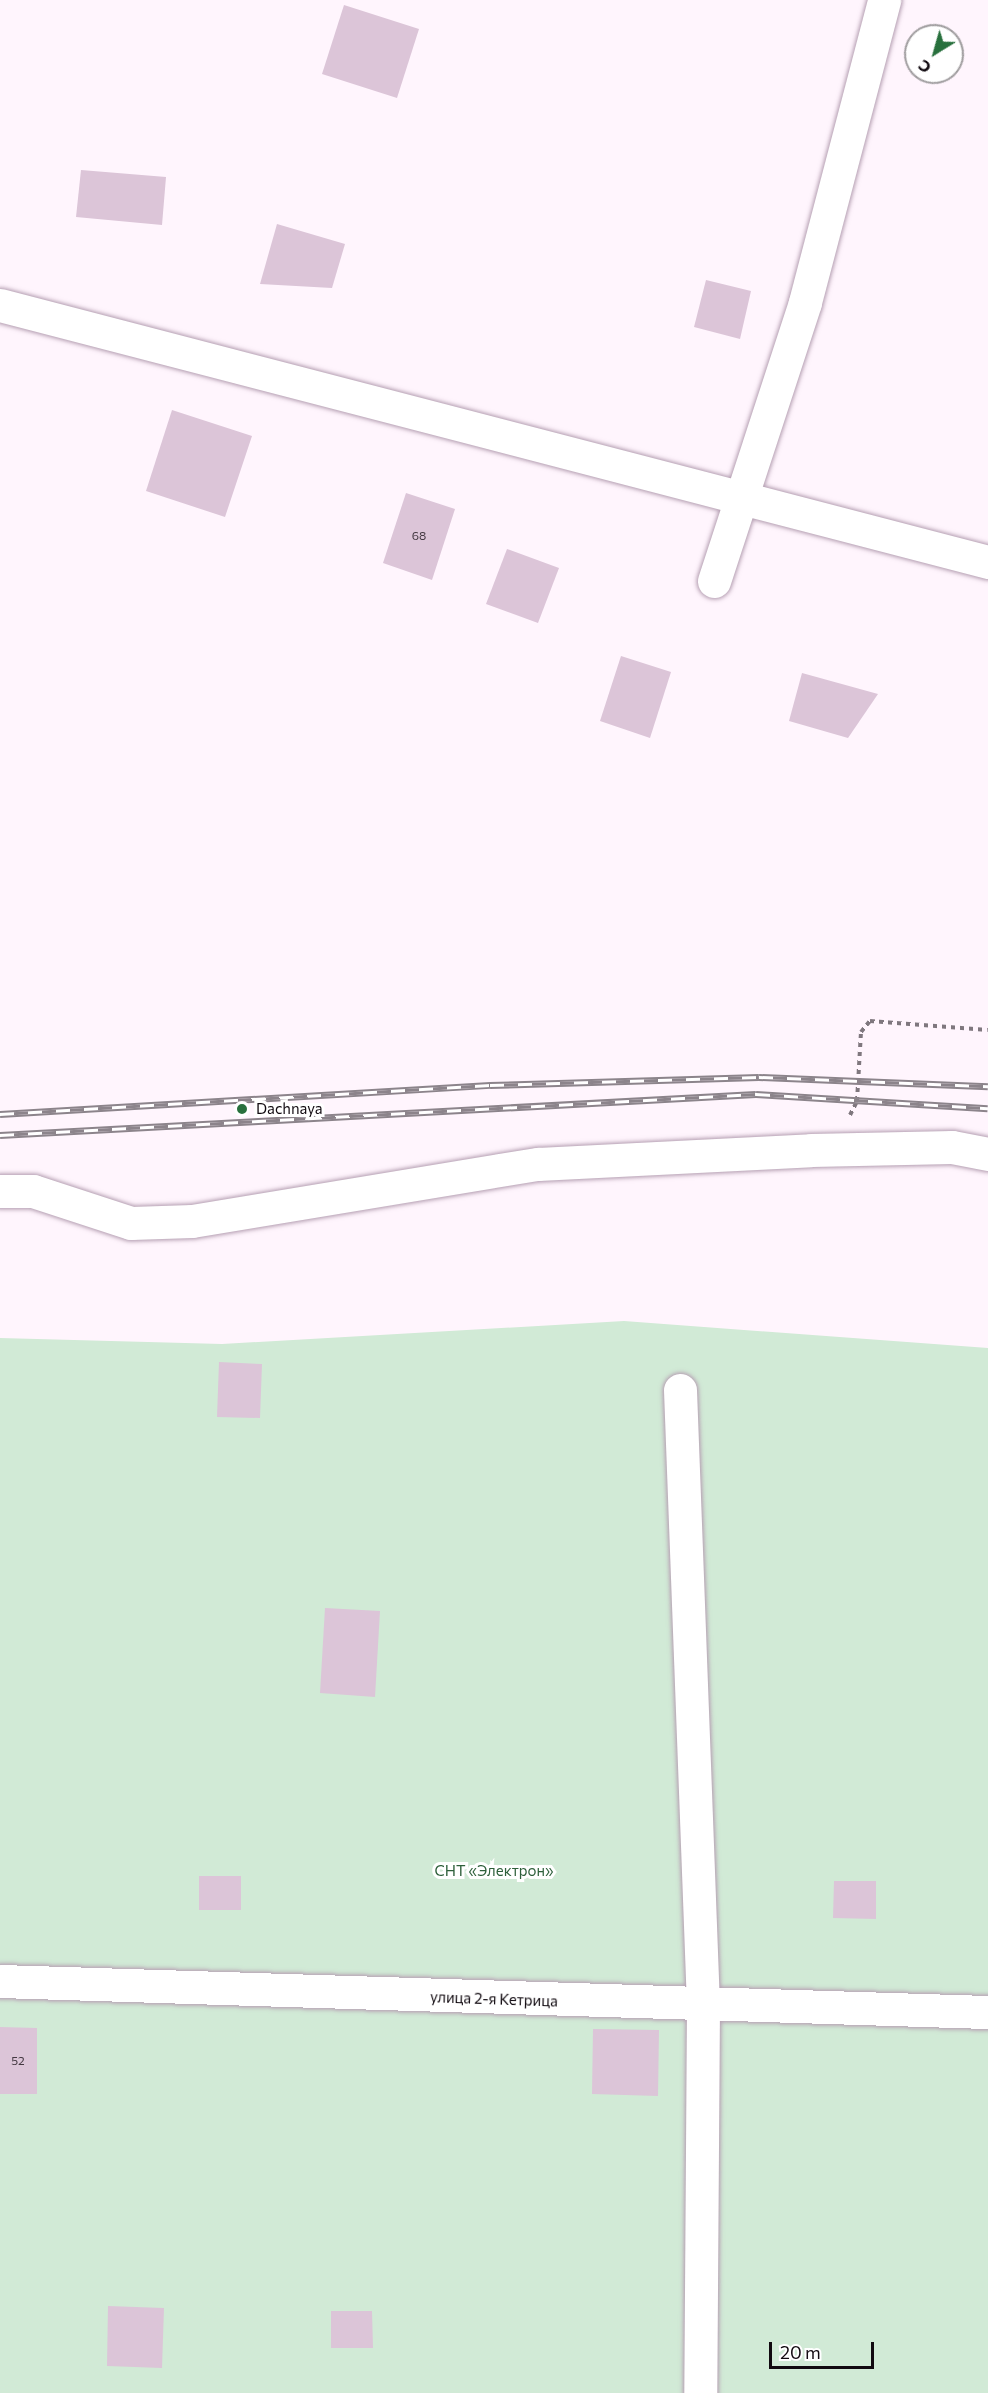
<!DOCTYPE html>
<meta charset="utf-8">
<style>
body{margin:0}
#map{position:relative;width:988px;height:2393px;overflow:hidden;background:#fff5fd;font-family:Commissioner,sans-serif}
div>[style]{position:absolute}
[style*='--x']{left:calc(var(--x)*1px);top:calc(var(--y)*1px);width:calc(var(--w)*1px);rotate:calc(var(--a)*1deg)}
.green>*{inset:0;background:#d1ead6}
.building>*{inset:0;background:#dcc5d8}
.path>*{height:4px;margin-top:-2px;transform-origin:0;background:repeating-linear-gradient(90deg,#7f777e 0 4.5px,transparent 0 9px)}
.roads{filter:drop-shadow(0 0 2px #b6a0b3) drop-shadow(0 0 2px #b6a0b3)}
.minor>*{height:33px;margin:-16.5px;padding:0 16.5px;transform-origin:16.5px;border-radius:16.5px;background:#fff}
.rail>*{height:7px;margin-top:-3.5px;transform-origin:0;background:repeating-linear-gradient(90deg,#fff 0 14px,#8c848b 0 28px);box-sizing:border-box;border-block:2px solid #8c848b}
.dots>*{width:16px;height:16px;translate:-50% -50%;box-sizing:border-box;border:3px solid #fff;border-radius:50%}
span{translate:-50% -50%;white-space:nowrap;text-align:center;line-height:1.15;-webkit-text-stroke:6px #fff;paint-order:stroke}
.number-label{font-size:12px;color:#443942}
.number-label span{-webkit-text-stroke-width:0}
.poi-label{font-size:15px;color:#110a10}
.left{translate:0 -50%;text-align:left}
.park-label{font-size:15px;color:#2d5f3a}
.street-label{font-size:15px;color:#110a10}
.north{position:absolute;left:904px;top:24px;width:60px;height:60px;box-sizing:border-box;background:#fff;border:2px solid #a09d9f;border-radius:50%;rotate:217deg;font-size:16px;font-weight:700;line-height:24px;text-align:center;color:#110a10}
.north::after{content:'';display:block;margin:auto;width:21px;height:27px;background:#28703d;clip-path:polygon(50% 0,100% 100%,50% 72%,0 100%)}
.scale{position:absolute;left:769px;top:2342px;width:105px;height:27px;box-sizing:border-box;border:3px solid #110a10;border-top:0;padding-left:8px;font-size:18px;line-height:21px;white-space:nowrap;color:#110a10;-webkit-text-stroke:4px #fff;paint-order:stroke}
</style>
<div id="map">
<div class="green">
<i style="clip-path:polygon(624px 1321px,988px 1348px,988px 2393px,0 2393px,0 1338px,222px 1344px)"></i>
</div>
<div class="building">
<i style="clip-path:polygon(344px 5px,419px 29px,397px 98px,322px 74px)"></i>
<i style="clip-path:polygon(81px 170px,166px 177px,162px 225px,76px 217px)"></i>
<i style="clip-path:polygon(277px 224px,345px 244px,332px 288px,260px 284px)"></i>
<i style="clip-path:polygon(706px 280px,751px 291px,740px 339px,694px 327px)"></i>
<i style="clip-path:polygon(172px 410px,252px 436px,225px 517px,146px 491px)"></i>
<i style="clip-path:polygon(406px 493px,455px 509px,432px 580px,383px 563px)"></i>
<i style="clip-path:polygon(507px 549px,559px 568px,538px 623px,486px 604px)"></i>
<i style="clip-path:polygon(621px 656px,671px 672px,650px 738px,600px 721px)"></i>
<i style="clip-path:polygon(802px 673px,878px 694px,848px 738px,789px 721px)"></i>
<i style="clip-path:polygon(219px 1362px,262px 1364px,260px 1418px,217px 1417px)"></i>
<i style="clip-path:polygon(325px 1608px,380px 1611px,375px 1697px,320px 1693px)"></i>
<i style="clip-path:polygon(199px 1876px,241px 1876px,241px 1910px,199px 1910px)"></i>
<i style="clip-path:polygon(834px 1881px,876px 1881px,876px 1919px,833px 1918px)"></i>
<i style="clip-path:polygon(0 2027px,37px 2028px,37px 2094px,0 2094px)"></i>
<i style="clip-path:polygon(593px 2029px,659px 2030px,658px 2096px,592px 2094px)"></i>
<i style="clip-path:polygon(108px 2306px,164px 2308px,162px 2368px,107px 2366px)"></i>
<i style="clip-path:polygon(331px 2311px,372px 2311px,373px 2348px,331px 2348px)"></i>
</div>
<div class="path">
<i style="--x:850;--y:1115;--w:16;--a:-63"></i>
<i style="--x:857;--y:1101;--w:69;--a:-86.7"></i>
<i style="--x:861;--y:1032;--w:14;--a:-51"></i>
<i style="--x:870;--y:1021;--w:118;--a:4.4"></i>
</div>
<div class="roads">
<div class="minor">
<i style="--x:0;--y:305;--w:1021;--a:14.58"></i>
<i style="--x:714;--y:581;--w:293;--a:-71.9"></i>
<i style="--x:805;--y:302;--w:312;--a:-75.3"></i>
<i style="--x:0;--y:1191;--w:33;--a:0"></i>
<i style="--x:33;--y:1191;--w:103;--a:18.1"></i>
<i style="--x:131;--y:1223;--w:61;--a:-1.9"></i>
<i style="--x:192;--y:1221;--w:351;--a:-9.4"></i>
<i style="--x:538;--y:1164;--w:273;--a:-2.9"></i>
<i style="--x:811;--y:1150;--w:141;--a:-1.2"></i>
<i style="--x:952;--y:1147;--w:37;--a:11"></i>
<i style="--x:680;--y:1390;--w:615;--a:87.86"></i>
<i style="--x:703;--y:2005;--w:388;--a:90.4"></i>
<i style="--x:0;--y:1981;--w:988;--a:1.8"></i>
</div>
</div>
<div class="rail">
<i style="--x:0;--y:1114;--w:491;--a:-3.4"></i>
<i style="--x:490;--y:1085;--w:269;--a:-1.7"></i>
<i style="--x:759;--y:1077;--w:229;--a:2.3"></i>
<i style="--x:0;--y:1135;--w:757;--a:-3.1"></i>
<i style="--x:756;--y:1094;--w:232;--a:3.5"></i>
</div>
<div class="dots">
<i style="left:242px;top:1109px;background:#28703d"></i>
</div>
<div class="number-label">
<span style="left:419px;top:536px">68</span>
<span style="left:18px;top:2061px">52</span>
</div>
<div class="poi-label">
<span class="left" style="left:256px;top:1109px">Dachnaya</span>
</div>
<div class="park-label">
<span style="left:494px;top:1871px">СНТ «Электрон»</span>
</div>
<div class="street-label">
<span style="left:494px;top:1999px;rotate:2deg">улица 2-я Кетрица</span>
</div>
<div class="north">С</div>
<div class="scale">20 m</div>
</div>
